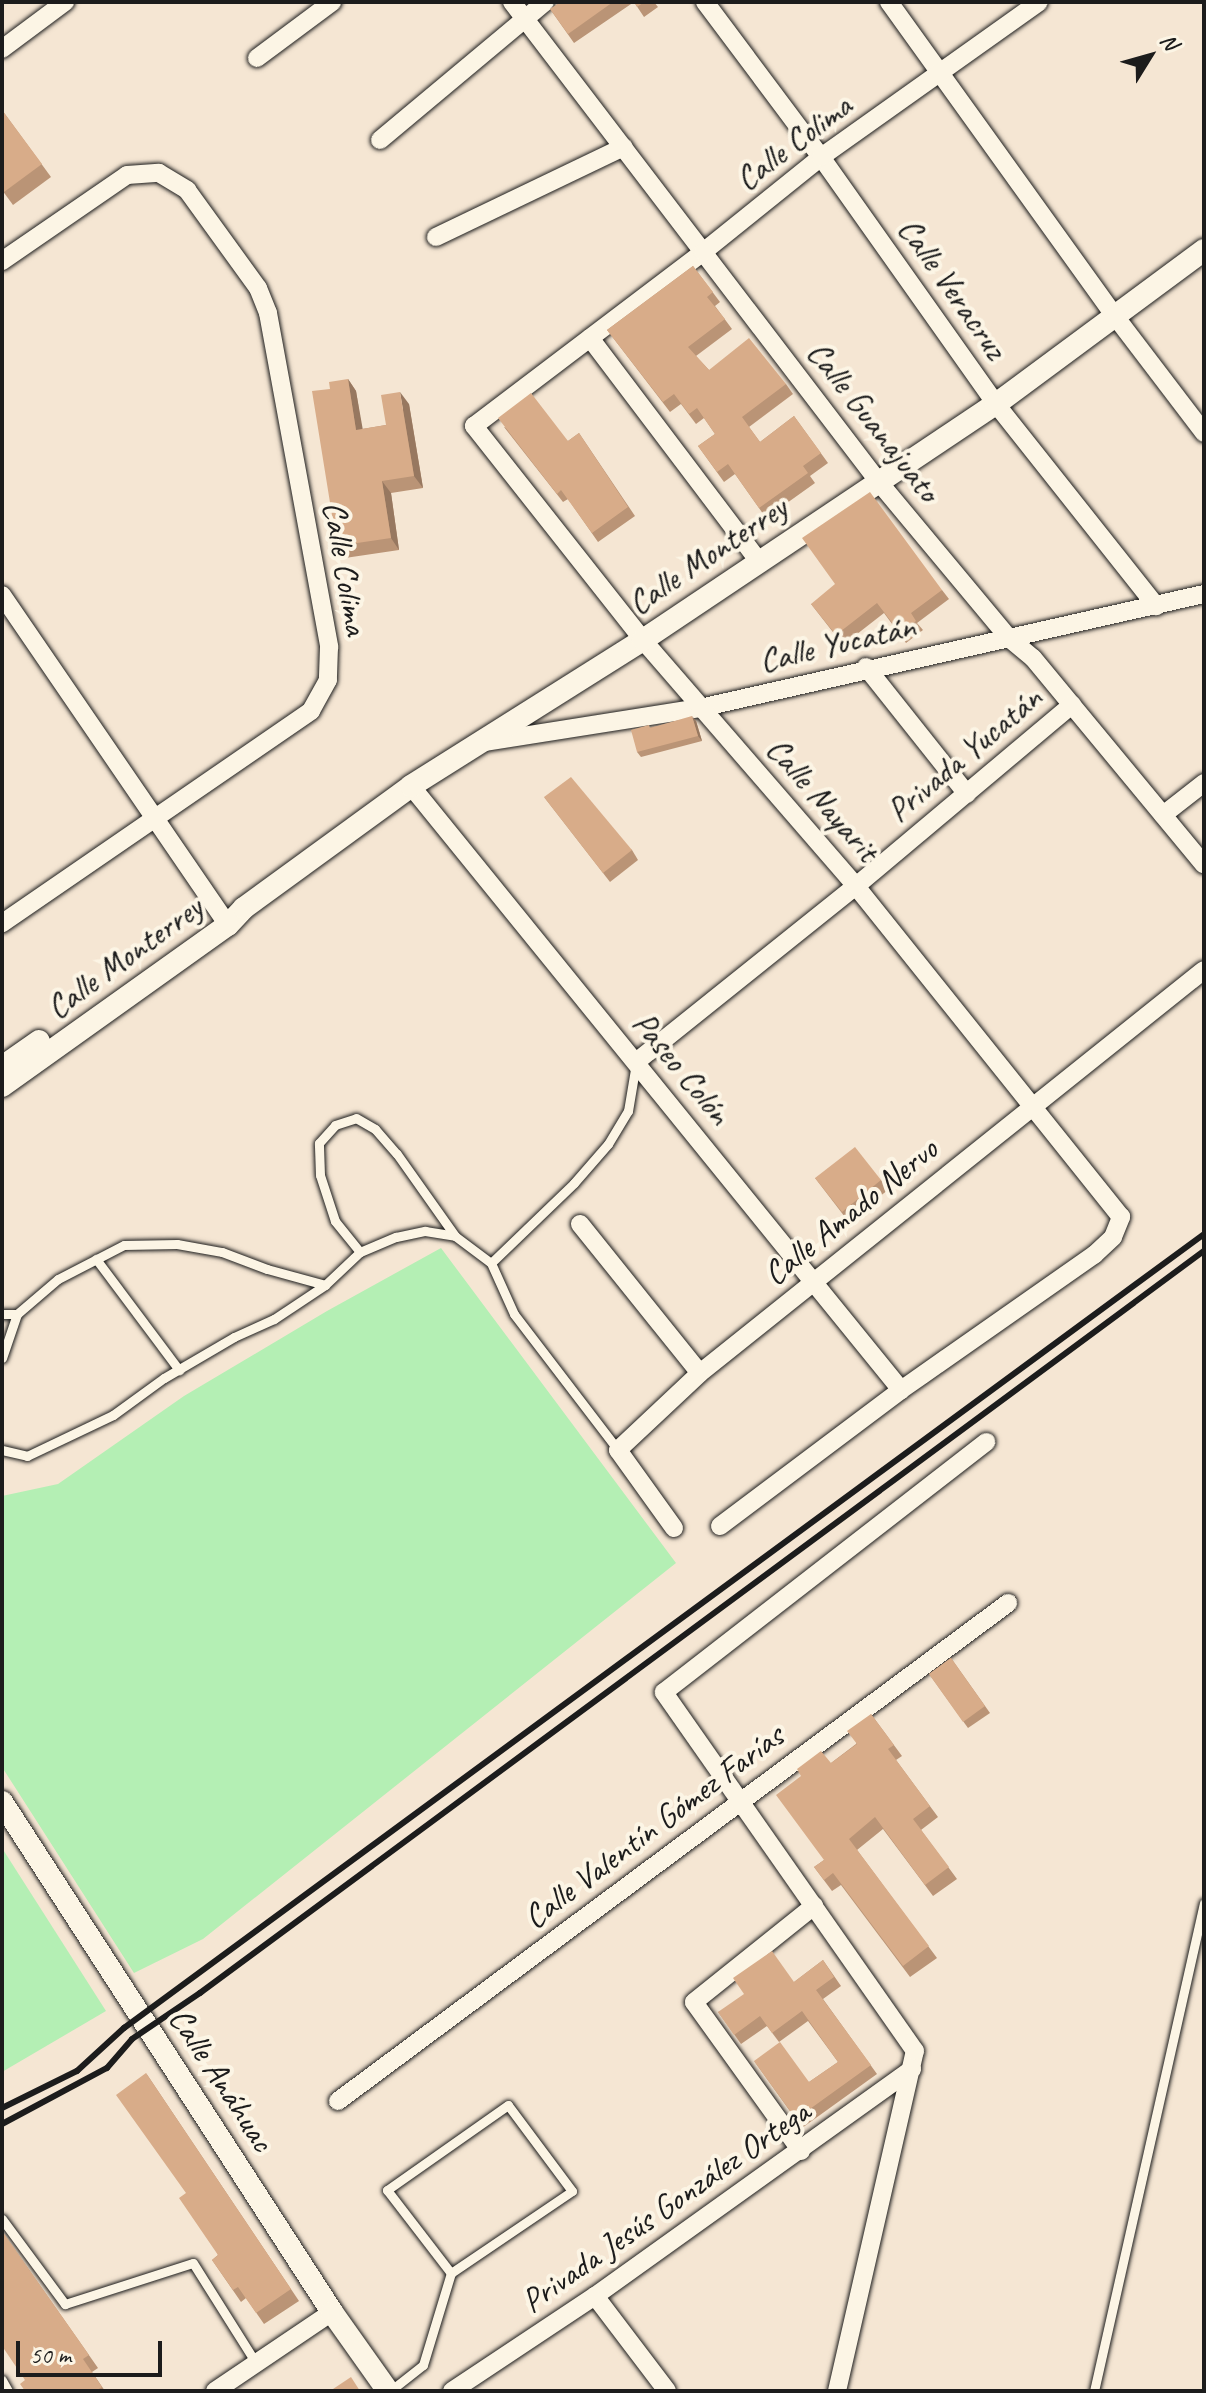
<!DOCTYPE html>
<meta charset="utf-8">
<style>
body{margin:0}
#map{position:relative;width:1206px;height:2393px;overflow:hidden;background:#f5e6d3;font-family:Caveat,sans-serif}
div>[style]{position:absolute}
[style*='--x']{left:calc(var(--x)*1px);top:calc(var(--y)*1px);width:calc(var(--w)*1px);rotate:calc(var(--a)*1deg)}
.green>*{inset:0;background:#b4efb4}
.roads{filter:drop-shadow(0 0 2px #1c1c1c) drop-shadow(0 0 2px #1c1c1c)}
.service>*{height:9px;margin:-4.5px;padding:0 4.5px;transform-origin:4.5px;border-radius:4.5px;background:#fcf5e5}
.minor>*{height:18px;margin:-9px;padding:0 9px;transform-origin:9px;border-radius:9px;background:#fcf5e5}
.tertiary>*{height:22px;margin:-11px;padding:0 11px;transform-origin:11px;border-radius:11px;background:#fcf5e5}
.rail>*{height:6px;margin:-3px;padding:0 3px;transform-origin:3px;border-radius:3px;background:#1c1c1c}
.wall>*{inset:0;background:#ba9476}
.shaded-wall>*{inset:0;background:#977860}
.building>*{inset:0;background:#d8ac89}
span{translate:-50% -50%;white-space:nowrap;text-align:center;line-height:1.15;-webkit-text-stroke:8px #fcf5e5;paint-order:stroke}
.street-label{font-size:34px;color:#1c1c1c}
.frame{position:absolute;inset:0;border:4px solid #1c1c1c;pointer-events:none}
.north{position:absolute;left:1110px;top:16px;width:80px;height:80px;-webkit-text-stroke:6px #fcf5e5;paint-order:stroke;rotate:53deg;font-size:22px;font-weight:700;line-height:32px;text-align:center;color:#1c1c1c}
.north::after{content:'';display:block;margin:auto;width:28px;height:36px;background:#1c1c1c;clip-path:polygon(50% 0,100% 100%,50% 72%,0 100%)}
.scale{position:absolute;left:16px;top:2341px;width:146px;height:36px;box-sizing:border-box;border:4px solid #1c1c1c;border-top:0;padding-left:10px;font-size:24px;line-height:28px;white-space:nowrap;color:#1c1c1c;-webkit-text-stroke:6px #fcf5e5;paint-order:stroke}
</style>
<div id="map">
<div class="green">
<i style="clip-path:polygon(441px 1248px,676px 1563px,203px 1939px,134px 1973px,2px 1767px,2px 1496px,58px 1484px,184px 1396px,327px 1311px)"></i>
<i style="clip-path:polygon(2px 1848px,106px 2011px,2px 2072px)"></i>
</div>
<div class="roads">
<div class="service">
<i style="--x:360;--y:1252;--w:40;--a:-129"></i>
<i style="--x:335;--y:1221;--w:48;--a:-108.1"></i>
<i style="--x:320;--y:1175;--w:32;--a:-92"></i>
<i style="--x:319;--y:1143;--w:24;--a:-48"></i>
<i style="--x:335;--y:1125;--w:22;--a:-18"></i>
<i style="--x:356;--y:1118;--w:22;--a:30"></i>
<i style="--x:375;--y:1129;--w:33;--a:49"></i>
<i style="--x:397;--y:1154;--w:100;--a:54.7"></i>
<i style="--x:455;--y:1236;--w:45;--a:36.9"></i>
<i style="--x:96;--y:1259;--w:139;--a:53.2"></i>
<i style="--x:2;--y:1314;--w:15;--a:0"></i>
<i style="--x:17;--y:1314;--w:54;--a:-40.5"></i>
<i style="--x:58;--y:1279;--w:74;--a:-27.3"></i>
<i style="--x:124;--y:1245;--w:53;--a:-1.1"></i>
<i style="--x:177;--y:1244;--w:46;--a:10.1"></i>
<i style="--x:222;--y:1252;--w:48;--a:20.7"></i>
<i style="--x:267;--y:1269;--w:60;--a:15.4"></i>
<i style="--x:325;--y:1285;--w:48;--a:-43.3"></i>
<i style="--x:360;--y:1252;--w:39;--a:-23"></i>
<i style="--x:396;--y:1237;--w:30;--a:-12"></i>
<i style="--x:425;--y:1231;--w:30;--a:9"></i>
<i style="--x:2;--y:1358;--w:46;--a:-71.2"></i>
<i style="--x:2;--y:1450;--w:26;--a:13"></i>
<i style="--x:27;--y:1456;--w:95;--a:-25.5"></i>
<i style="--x:113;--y:1415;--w:63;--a:-36"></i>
<i style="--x:164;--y:1378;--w:81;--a:-30.4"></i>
<i style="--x:234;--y:1337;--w:44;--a:-24.2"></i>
<i style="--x:274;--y:1319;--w:61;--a:-33.7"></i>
<i style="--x:618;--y:1450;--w:171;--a:-127.4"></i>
<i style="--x:514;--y:1314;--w:56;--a:-114.3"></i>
<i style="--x:491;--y:1263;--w:115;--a:-43.9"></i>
<i style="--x:574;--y:1183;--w:52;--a:-48.9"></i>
<i style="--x:608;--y:1144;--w:39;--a:-59"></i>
<i style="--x:628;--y:1111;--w:49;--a:-80.5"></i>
<i style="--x:2;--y:2219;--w:106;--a:53.5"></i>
<i style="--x:65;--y:2304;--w:134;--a:-17.8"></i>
<i style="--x:193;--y:2263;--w:118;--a:57.8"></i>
<i style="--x:2;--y:2380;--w:13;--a:61"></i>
<i style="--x:390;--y:2391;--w:42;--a:-38.2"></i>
<i style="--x:423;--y:2365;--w:96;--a:-73.1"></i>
<i style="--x:451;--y:2273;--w:146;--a:-34.1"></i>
<i style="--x:572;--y:2191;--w:107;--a:-126.7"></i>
<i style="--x:508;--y:2105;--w:148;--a:144.9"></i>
<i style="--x:387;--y:2190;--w:105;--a:52.4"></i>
<i style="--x:1094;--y:2391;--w:500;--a:-77.3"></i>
</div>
<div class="minor">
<i style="--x:512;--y:2;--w:603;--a:52.62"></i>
<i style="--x:878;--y:481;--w:204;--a:50.2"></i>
<i style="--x:1009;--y:638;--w:31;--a:40"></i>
<i style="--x:1033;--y:658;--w:268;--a:50.4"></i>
<i style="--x:705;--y:2;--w:194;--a:53.2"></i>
<i style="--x:821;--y:157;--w:303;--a:54.7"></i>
<i style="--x:996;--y:404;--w:258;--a:51.6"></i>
<i style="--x:889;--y:2;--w:387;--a:54.3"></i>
<i style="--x:1115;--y:316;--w:147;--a:52.7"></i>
<i style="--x:2;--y:49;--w:79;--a:-36.7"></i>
<i style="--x:257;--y:58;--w:94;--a:-36.7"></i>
<i style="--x:380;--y:140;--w:215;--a:-39.9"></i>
<i style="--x:436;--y:237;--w:208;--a:-25.6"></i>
<i style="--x:2;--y:261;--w:152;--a:-34.5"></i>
<i style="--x:127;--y:175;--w:32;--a:-4"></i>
<i style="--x:159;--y:173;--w:33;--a:31"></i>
<i style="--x:187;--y:190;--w:121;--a:54.1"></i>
<i style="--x:258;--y:288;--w:27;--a:68"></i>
<i style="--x:268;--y:313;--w:340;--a:79.6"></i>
<i style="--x:329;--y:647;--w:33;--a:92"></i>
<i style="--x:328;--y:680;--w:35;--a:119"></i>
<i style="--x:311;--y:711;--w:375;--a:145.5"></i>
<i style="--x:590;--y:338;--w:278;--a:52.9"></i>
<i style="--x:2;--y:595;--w:400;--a:55.6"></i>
<i style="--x:866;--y:667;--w:162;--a:51.5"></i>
<i style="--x:485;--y:742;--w:218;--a:-9"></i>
<i style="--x:700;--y:708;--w:517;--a:-12.75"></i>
<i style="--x:411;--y:786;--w:778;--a:50.95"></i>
<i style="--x:1163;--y:815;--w:52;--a:-38"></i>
<i style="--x:636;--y:1062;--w:282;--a:-38.7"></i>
<i style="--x:856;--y:886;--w:282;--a:-40"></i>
<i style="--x:580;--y:1224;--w:191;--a:51.2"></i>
<i style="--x:720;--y:1526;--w:226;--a:-36.9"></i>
<i style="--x:901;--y:1390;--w:236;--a:-35"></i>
<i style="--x:1094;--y:1255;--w:26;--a:-43"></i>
<i style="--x:1113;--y:1237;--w:22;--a:-68"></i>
<i style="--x:1121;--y:1217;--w:424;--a:-128.7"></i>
<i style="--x:856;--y:886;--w:325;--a:-130.9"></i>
<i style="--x:643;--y:640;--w:273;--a:-128.3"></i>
<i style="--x:474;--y:426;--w:288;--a:-37.2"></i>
<i style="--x:703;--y:252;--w:151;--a:-38.8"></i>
<i style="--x:821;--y:157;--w:267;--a:-35.4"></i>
<i style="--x:674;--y:1528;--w:96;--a:-125.7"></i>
<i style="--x:618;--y:1450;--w:112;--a:-43.2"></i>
<i style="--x:700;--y:1373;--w:645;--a:-38.65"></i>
<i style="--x:338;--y:2101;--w:835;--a:-36.62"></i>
<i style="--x:801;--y:2151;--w:183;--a:-125.7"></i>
<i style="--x:694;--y:2002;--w:154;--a:-38.7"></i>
<i style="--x:595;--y:2296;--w:119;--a:52.8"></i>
<i style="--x:215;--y:2391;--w:141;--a:-34"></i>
<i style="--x:452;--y:2391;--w:172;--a:-33.6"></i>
<i style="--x:595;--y:2296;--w:390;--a:-35.6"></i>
<i style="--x:837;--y:2391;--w:349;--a:-77.1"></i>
<i style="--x:915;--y:2051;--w:438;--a:-125"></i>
<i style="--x:664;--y:1692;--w:408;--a:-37.8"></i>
</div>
<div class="tertiary">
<i style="--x:2;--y:1067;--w:45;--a:-35.1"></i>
<i style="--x:2;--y:1086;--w:277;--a:-35.5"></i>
<i style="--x:228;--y:925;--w:23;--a:-47"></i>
<i style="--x:244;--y:908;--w:207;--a:-36.1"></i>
<i style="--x:411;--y:786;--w:274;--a:-32.2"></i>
<i style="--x:643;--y:640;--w:425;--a:-33.8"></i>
<i style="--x:996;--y:404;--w:259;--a:-36.5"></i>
<i style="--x:2;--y:1802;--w:607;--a:57.09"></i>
<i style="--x:332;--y:2312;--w:97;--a:54.7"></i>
</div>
</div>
<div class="rail">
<i style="--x:2;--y:2108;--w:84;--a:-26.3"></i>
<i style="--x:77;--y:2071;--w:64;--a:-42.5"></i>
<i style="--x:124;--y:2028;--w:1340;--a:-36.32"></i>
<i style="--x:2;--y:2124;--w:119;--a:-28.1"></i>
<i style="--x:107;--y:2068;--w:38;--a:-49"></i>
<i style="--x:132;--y:2039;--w:82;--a:-34.1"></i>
<i style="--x:200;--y:1993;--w:1248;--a:-36.47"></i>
</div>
<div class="wall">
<i style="clip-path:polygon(561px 2px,654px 2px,658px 7px,644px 17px,634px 2px,574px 43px,550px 9px)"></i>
<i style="clip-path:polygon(2px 110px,51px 177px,13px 205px,2px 190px)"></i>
<i style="clip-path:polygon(693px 266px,720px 302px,715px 306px,732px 329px,696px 356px,709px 370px,786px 384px,793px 394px,749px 427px,760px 442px,794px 416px,828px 463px,810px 476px,815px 483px,766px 518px,735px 474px,724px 482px,698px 446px,715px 434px,704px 418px,696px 424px,681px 404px,670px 412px,607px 330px)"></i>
<i style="clip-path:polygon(348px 379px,356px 391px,362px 429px,386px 425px,409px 404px,423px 488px,391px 493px,399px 550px,345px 558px,337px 546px)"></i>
<i style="clip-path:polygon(504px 427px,568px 441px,579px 433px,635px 516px,598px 542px,568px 499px,563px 502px)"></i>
<i style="clip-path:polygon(942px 590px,949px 599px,917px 623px,923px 630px,906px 643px,884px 613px,843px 645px,811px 604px)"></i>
<i style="clip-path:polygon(696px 721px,702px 741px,641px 757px,637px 752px,651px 727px)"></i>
<i style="clip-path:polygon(544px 797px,632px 850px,638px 860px,610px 882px)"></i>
<i style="clip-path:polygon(815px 1178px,881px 1180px,888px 1190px,848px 1221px)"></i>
<i style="clip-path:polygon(951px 1658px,990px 1713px,968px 1728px,929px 1674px)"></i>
<i style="clip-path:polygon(871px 1714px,902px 1756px,896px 1760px,938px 1817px,921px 1830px,957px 1879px,933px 1896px,883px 1829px,857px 1850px,937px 1958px,910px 1977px,841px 1885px,832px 1891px,814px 1867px,824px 1860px,831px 1763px,856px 1744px)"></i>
<i style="clip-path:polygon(823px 1960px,841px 1986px,823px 1999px,877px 2074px,802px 2128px,754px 2061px,809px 2082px,838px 2062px,808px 2021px,779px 2042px,767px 2026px,741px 2044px,718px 2012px,794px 1982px)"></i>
<i style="clip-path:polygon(146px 2073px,299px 2301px,264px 2324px,246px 2298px,241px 2302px,212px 2260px,218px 2255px)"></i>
<i style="clip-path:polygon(2px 2231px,98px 2368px,92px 2372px,105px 2391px,25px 2391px,25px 2380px)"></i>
</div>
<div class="shaded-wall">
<i style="clip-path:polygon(348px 379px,356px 391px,365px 442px,356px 430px)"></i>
<i style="clip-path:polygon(400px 392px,409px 404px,423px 488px,414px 476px)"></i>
<i style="clip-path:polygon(382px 481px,391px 493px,399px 550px,391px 538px)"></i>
<i style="clip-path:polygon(692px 716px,696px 721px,702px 741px,698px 736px)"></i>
</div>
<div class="building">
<i style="clip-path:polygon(561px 2px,613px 2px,568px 34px,550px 9px)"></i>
<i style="clip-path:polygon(634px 2px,644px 2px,637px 7px)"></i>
<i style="clip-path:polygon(2px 110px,42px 164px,4px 192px,2px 189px)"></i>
<i style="clip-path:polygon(693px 266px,713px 292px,707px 297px,725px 319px,688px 347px,709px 370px,749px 338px,786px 384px,742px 417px,760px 442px,794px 416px,821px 453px,803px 466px,808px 473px,759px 508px,728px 464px,717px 472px,698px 446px,715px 434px,697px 408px,689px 414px,674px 394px,663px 402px,607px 330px)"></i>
<i style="clip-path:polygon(348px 379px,356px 430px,386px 425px,381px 395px,400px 392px,414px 476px,382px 481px,391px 538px,337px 546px,312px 391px,330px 389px,329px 382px)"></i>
<i style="clip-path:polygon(531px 393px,568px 441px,579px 433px,628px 507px,592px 533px,561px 490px,557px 494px,498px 418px)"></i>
<i style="clip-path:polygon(870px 492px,942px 590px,911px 613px,916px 621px,900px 633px,877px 603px,836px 635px,811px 604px,835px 584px,802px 538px)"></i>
<i style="clip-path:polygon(692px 716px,698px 736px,637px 752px,631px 730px,649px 725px,650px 728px)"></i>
<i style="clip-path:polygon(571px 777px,632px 850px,603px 873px,544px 797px)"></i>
<i style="clip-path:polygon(855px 1147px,881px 1180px,842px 1212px,815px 1178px)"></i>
<i style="clip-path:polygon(951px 1658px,985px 1706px,963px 1722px,929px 1674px)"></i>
<i style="clip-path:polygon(871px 1714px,894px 1745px,888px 1749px,930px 1806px,913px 1819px,949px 1867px,925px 1885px,875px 1817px,849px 1839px,929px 1946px,903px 1966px,833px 1873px,824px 1880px,814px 1867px,824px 1860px,776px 1795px,801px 1776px,797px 1769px,821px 1751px,831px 1763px,857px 1744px,847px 1731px)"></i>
<i style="clip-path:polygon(772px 1951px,794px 1982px,823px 1960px,834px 1977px,816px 1990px,871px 2065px,796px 2119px,754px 2061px,780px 2042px,809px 2082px,838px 2062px,802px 2011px,772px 2033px,760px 2016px,734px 2035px,718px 2012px,744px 1994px,733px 1978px)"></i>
<i style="clip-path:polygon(146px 2073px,291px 2289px,256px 2313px,238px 2287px,233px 2290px,212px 2260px,218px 2255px,179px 2198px,186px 2193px,116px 2095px)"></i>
<i style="clip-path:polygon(2px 2231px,89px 2355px,83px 2359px,102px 2387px,96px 2391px,25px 2391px,20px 2384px,25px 2380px,2px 2346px)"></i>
<i style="clip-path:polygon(351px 2377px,360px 2391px,330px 2391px)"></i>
</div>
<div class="street-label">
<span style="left:793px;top:142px;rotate:-37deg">Calle Colima</span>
<span style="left:953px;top:288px;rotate:55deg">Calle Veracruz</span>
<span style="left:874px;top:421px;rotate:52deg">Calle Guanajuato</span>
<span style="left:707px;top:555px;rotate:-34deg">Calle Monterrey</span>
<span style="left:346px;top:568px;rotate:80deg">Calle Colima</span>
<span style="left:837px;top:643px;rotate:-13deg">Calle Yucatán</span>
<span style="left:964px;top:754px;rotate:-40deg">Privada Yucatán</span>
<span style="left:823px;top:799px;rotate:49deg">Calle Nayarit</span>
<span style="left:124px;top:957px;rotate:-36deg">Calle Monterrey</span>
<span style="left:682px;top:1068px;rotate:51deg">Paseo Colón</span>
<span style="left:850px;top:1211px;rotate:-39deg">Calle Amado Nervo</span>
<span style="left:653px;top:1826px;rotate:-37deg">Calle Valentín Gómez Farías</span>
<span style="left:222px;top:2079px;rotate:57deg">Calle Anáhuac</span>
<span style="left:665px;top:2206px;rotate:-35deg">Privada Jesús González Ortega</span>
</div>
<div class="frame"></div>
<div class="north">N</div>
<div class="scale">50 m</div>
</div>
